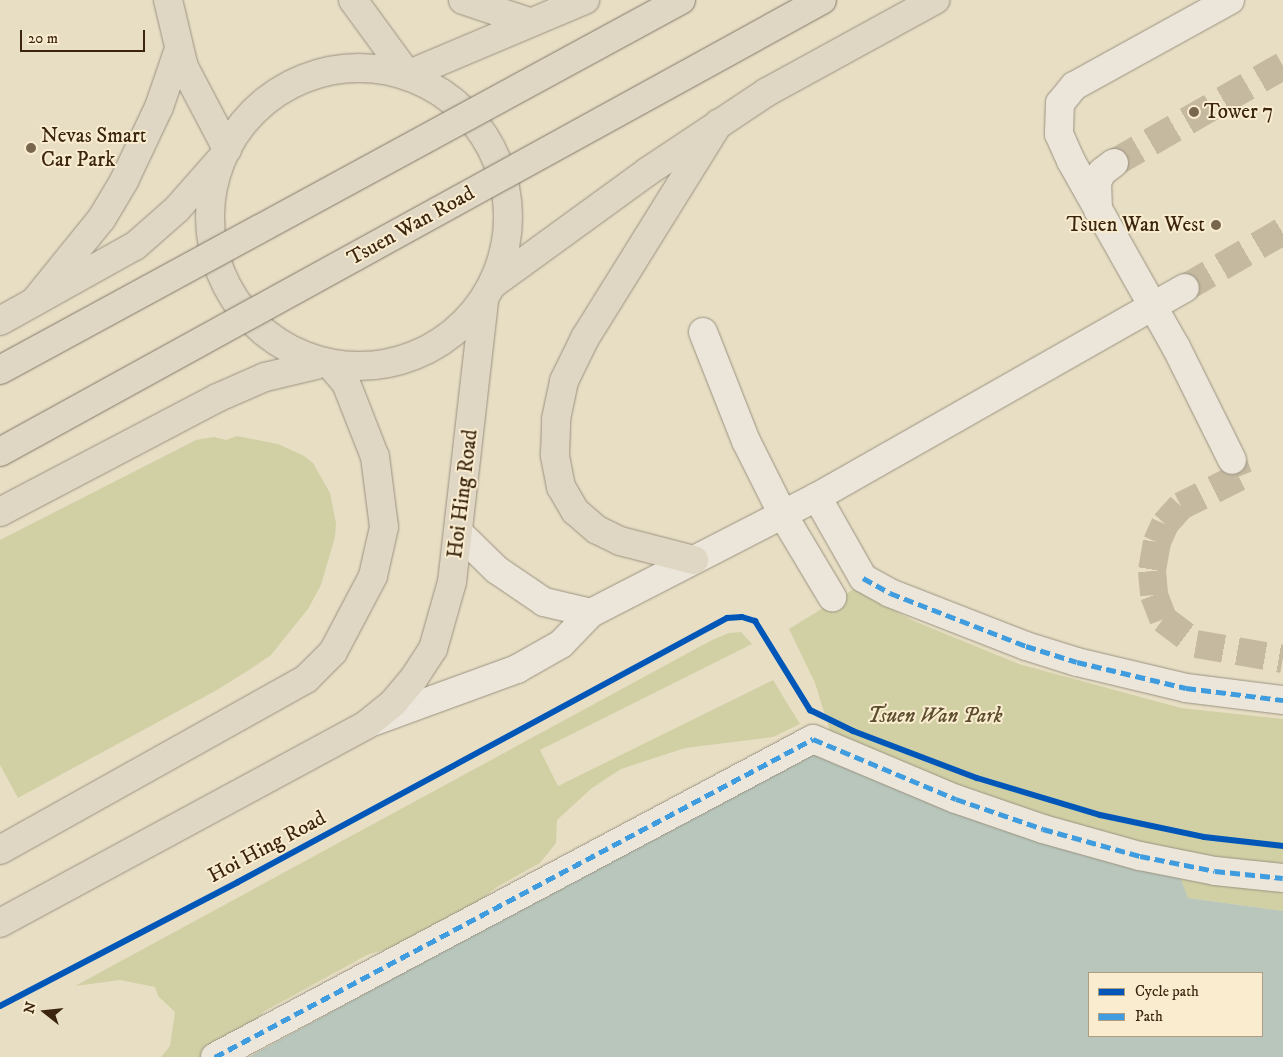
<!DOCTYPE html>
<style>
body{margin:0}
#map{position:relative;width:1283px;height:1057px;overflow:hidden;background:#e8dec4;font-family:"IM FELL DW Pica",serif}
div>[style]{position:absolute}
[style*='--x']{left:calc(var(--x)*1px);top:calc(var(--y)*1px);width:calc(var(--w)*1px);rotate:calc(var(--a)*1deg)}
.green>*{inset:0;background:#d1d0a5}
.water>*{inset:0;background:#b8c6bc}
.minor-tunnel>*{height:28px;margin-top:-14px;transform-origin:0;background:repeating-linear-gradient(90deg,#c5b9a0 0 28px,transparent 0 42px)}
.roads{filter:drop-shadow(0 0 1px #9a9280) drop-shadow(0 0 1px #9a9280)}
.minor>*{height:28px;margin:-14px;padding:0 14px;transform-origin:14px;border-radius:14px;background:#ebe6d9}
.major>*{height:28px;margin:-14px;padding:0 14px;transform-origin:14px;border-radius:14px;background:#dfd6c4}
.major>.ring{margin:-14px;padding:0;box-sizing:content-box;background:none;border:28px solid #dfd6c4;border-radius:50%}
.highway>*{height:28px;margin:-14px;padding:0 14px;transform-origin:14px;border-radius:14px;background:#dfd6c4}
.bridges{filter:drop-shadow(0 0 1px #817869) drop-shadow(0 0 1px #817869)}
.highway-bridge>*{height:28px;margin:-14px;padding:0 14px;transform-origin:14px;border-radius:14px;background:#dfd6c4}
.quiet>*{height:5px;margin-top:-2.5px;transform-origin:0;background:repeating-linear-gradient(90deg,#3f9cde 0 10px,transparent 0 15px)}
.cycleway>*{height:6px;margin:-3px;padding:0 3px;transform-origin:3px;border-radius:3px;background:#0057b8}
.dots>*{width:14px;height:14px;translate:-50% -50%;box-sizing:border-box;border:2px solid #faedcf;border-radius:50%}
span{translate:-50% -50%;white-space:nowrap;text-align:center;line-height:1.15;-webkit-text-stroke:4px #faedcf;paint-order:stroke}
.poi-label{font-size:21px;color:#3b2510}
.left{translate:0 -50%;text-align:left}
.right{translate:-100% -50%;text-align:right}
.street-label{font-size:21px;color:#3b2510}
.park-label{font-size:21px;color:#5c4d2f;font-style:italic}
.legend{position:absolute;left:1088px;top:972px;width:175px;height:65px;box-sizing:border-box;background:#faedcf;border:1px solid #ae9d83;margin:0;padding:6px 9px;list-style:none;font-size:15px;color:#3b2510}
.legend li{display:flex;align-items:center;gap:10px;height:25px}
.legend b{width:25px;border:1px solid #ae9d83}
.north{position:absolute;left:20px;top:987px;width:50px;height:50px;-webkit-text-stroke:4px #faedcf;paint-order:stroke;rotate:286deg;font-size:14px;font-weight:700;line-height:20px;text-align:center;color:#3b2510}
.north::after{content:'';display:block;margin:auto;width:18px;height:22px;background:#3b2510;clip-path:polygon(50% 0,100% 100%,50% 72%,0 100%)}
.scale{position:absolute;left:20px;top:30px;width:125px;height:22px;box-sizing:border-box;border:2px solid #3b2510;border-top:0;padding-left:6px;font-size:15px;line-height:18px;white-space:nowrap;color:#3b2510;-webkit-text-stroke:4px #faedcf;paint-order:stroke}
</style>
<div id="map">
<div class="green">
<i style="clip-path:polygon(237px 436px,278px 444px,304px 456px,313px 463px,330px 493px,336px 523px,335px 537px,321px 585px,308px 609px,271px 655px,252px 668px,217px 690px,18px 798px,0 765px,0 540px,196px 440px,214px 437px,226px 440px)"></i>
<i style="clip-path:polygon(854px 589px,914px 621px,1019px 664px,1181px 708px,1283px 719px,1283px 911px,1188px 898px,835px 747px,815px 683px,789px 629px)"></i>
<i style="clip-path:polygon(741px 632px,752px 644px,540px 750px,558px 786px,773px 680px,800px 724px,773px 737px,685px 748px,621px 769px,592px 788px,557px 820px,556px 843px,540px 863px,497px 887px,458px 918px,405px 945px,369px 954px,265px 1011px,233px 1041px,205px 1057px,161px 1057px,170px 1046px,175px 1012px,158px 996px,155px 987px,120px 980px,75px 986px,712px 640px,729px 633px)"></i>
</div>
<div class="water">
<i style="clip-path:polygon(evenodd,814px 748px,1176px 867px,1188px 898px,1283px 911px,1283px 1057px,249px 1057px,814px 748px,1089px 973px,1262px 973px,1262px 1036px,1089px 1036px,1089px 973px)"></i>
</div>
<div class="minor-tunnel">
<i style="--x:1114;--y:163;--w:195;--a:-29.9"></i>
<i style="--x:1185;--y:288;--w:113;--a:-30.2"></i>
<i style="--x:1232;--y:460;--w:18;--a:68"></i>
<i style="--x:1239;--y:477;--w:65;--a:153.4"></i>
<i style="--x:1181;--y:506;--w:24;--a:132"></i>
<i style="--x:1165;--y:524;--w:20;--a:114"></i>
<i style="--x:1157;--y:542;--w:29;--a:100"></i>
<i style="--x:1152;--y:571;--w:24;--a:85"></i>
<i style="--x:1154;--y:595;--w:26;--a:69"></i>
<i style="--x:1163;--y:619;--w:41;--a:37.1"></i>
<i style="--x:1196;--y:644;--w:88;--a:9.8"></i>
</div>
<div class="roads">
<div class="minor">
<i style="--x:1230;--y:0;--w:178;--a:151.1"></i>
<i style="--x:1074;--y:86;--w:22;--a:129"></i>
<i style="--x:1060;--y:103;--w:31;--a:92"></i>
<i style="--x:1059;--y:134;--w:30;--a:66"></i>
<i style="--x:1071;--y:161;--w:214;--a:60.6"></i>
<i style="--x:1176;--y:347;--w:126;--a:63.6"></i>
<i style="--x:1098;--y:210;--w:28;--a:-92"></i>
<i style="--x:1097;--y:182;--w:11;--a:-63"></i>
<i style="--x:1102;--y:172;--w:15;--a:-37"></i>
<i style="--x:703;--y:332;--w:117;--a:68.5"></i>
<i style="--x:746;--y:441;--w:83;--a:63.4"></i>
<i style="--x:783;--y:515;--w:96;--a:59.1"></i>
<i style="--x:817;--y:497;--w:93;--a:60.4"></i>
<i style="--x:863;--y:578;--w:31;--a:29"></i>
<i style="--x:890;--y:593;--w:146;--a:21.3"></i>
<i style="--x:1026;--y:646;--w:53;--a:17.4"></i>
<i style="--x:1077;--y:662;--w:112;--a:13.4"></i>
<i style="--x:1186;--y:688;--w:98;--a:7.1"></i>
<i style="--x:458;--y:532;--w:54;--a:44.3"></i>
<i style="--x:497;--y:570;--w:57;--a:34.2"></i>
<i style="--x:544;--y:602;--w:48;--a:13.2"></i>
<i style="--x:369;--y:723;--w:158;--a:-20"></i>
<i style="--x:517;--y:669;--w:51;--a:-29.6"></i>
<i style="--x:561;--y:644;--w:43;--a:-45.9"></i>
<i style="--x:591;--y:613;--w:254;--a:-27.2"></i>
<i style="--x:817;--y:497;--w:423;--a:-29.6"></i>
<i style="--x:215;--y:1057;--w:677;--a:-28"></i>
<i style="--x:813;--y:739;--w:155;--a:22.8"></i>
<i style="--x:956;--y:799;--w:92;--a:19"></i>
<i style="--x:1043;--y:829;--w:101;--a:15.6"></i>
<i style="--x:1140;--y:856;--w:76;--a:11.3"></i>
<i style="--x:1215;--y:871;--w:68;--a:5.9"></i>
</div>
<div class="major">
<i style="--x:168;--y:0;--w:69;--a:76.6"></i>
<i style="--x:184;--y:67;--w:93;--a:62.3"></i>
<i style="--x:353;--y:0;--w:87;--a:53.9"></i>
<i class="ring" style="left:210px;top:68px;width:270px;height:270px"></i>
<i style="--x:0;--y:850;--w:351;--a:-29.2"></i>
<i style="--x:306;--y:679;--w:38;--a:-45"></i>
<i style="--x:333;--y:652;--w:86;--a:-62.2"></i>
<i style="--x:373;--y:576;--w:50;--a:-77.3"></i>
<i style="--x:384;--y:527;--w:71;--a:-97.3"></i>
<i style="--x:375;--y:457;--w:79;--a:-111.4"></i>
<i style="--x:346;--y:383;--w:21;--a:-131"></i>
<i style="--x:0;--y:923;--w:416;--a:-28.4"></i>
<i style="--x:366;--y:725;--w:35;--a:-39"></i>
<i style="--x:393;--y:703;--w:33;--a:-50"></i>
<i style="--x:414;--y:678;--w:35;--a:-57"></i>
<i style="--x:433;--y:649;--w:70;--a:-74.2"></i>
<i style="--x:452;--y:582;--w:285;--a:-83.5"></i>
</div>
<div class="highway">
<i style="--x:463;--y:0;--w:70;--a:18.4"></i>
<i style="--x:412;--y:73;--w:188;--a:-22.9"></i>
<i style="--x:493;--y:284;--w:190;--a:-36"></i>
<i style="--x:647;--y:172;--w:144;--a:-33.7"></i>
<i style="--x:767;--y:92;--w:192;--a:-28.7"></i>
<i style="--x:34;--y:302;--w:108;--a:-51"></i>
<i style="--x:102;--y:218;--w:43;--a:-59.3"></i>
<i style="--x:124;--y:181;--w:82;--a:-64.7"></i>
<i style="--x:159;--y:107;--w:61;--a:-71"></i>
<i style="--x:0;--y:321;--w:154;--a:-29.1"></i>
<i style="--x:135;--y:246;--w:56;--a:-41.4"></i>
<i style="--x:177;--y:209;--w:67;--a:-48.7"></i>
<i style="--x:0;--y:512;--w:245;--a:-27.7"></i>
<i style="--x:217;--y:398;--w:52;--a:-23.6"></i>
<i style="--x:265;--y:377;--w:52;--a:-13.2"></i>
<i style="--x:694;--y:560;--w:76;--a:-165.6"></i>
<i style="--x:620;--y:541;--w:25;--a:-154"></i>
<i style="--x:597;--y:530;--w:29;--a:-139"></i>
<i style="--x:575;--y:511;--w:28;--a:-120"></i>
<i style="--x:561;--y:487;--w:33;--a:-101"></i>
<i style="--x:555;--y:455;--w:36;--a:-88"></i>
<i style="--x:556;--y:419;--w:39;--a:-78"></i>
<i style="--x:564;--y:381;--w:48;--a:-64"></i>
<i style="--x:585;--y:338;--w:253;--a:-58.1"></i>
</div>
</div>
<div class="bridges">
<div class="highway-bridge">
<i style="--x:0;--y:370;--w:775;--a:-28.52"></i>
<i style="--x:0;--y:452;--w:938;--a:-28.81"></i>
</div>
</div>
<div class="quiet">
<i style="--x:863;--y:578;--w:31;--a:29"></i>
<i style="--x:890;--y:593;--w:146;--a:21.3"></i>
<i style="--x:1026;--y:646;--w:53;--a:17.4"></i>
<i style="--x:1077;--y:662;--w:112;--a:13.4"></i>
<i style="--x:1186;--y:688;--w:98;--a:7.1"></i>
<i style="--x:215;--y:1057;--w:677;--a:-28"></i>
<i style="--x:813;--y:739;--w:155;--a:22.8"></i>
<i style="--x:956;--y:799;--w:92;--a:19"></i>
<i style="--x:1043;--y:829;--w:101;--a:15.6"></i>
<i style="--x:1140;--y:856;--w:76;--a:11.3"></i>
<i style="--x:1215;--y:871;--w:68;--a:5.9"></i>
</div>
<div class="cycleway">
<i style="--x:0;--y:1006;--w:268;--a:-27.5"></i>
<i style="--x:238;--y:882;--w:556;--a:-28.36"></i>
<i style="--x:727;--y:618;--w:15;--a:-4"></i>
<i style="--x:742;--y:617;--w:14;--a:17"></i>
<i style="--x:755;--y:621;--w:105;--a:58.3"></i>
<i style="--x:810;--y:710;--w:48;--a:26"></i>
<i style="--x:853;--y:731;--w:133;--a:20.8"></i>
<i style="--x:977;--y:778;--w:128;--a:16.7"></i>
<i style="--x:1100;--y:815;--w:106;--a:11.9"></i>
<i style="--x:1204;--y:837;--w:80;--a:6.5"></i>
</div>
<div class="dots">
<i style="left:1194px;top:112px;background:#78664f"></i>
<i style="left:31px;top:148px;background:#78664f"></i>
<i style="left:1216px;top:225px;background:#78664f"></i>
</div>
<div class="poi-label">
<span class="left" style="left:1204px;top:112px">Tower 7</span>
<span class="left" style="left:41px;top:148px">Nevas Smart<br>Car Park</span>
<span class="right" style="left:1205px;top:225px">Tsuen Wan West</span>
</div>
<div class="street-label">
<span style="left:411px;top:226px;rotate:-29deg">Tsuen Wan Road</span>
<span style="left:463px;top:494px;rotate:-83deg">Hoi Hing Road</span>
<span style="left:267px;top:847px;rotate:-28deg">Hoi Hing Road</span>
</div>
<div class="park-label">
<span style="left:935px;top:716px">Tsuen Wan Park</span>
</div>
<ul class="legend">
<li><b style="height:6px;background:#0057b8"></b>Cycle path</li>
<li><b style="height:6px;background:#3f9cde"></b>Path</li>
</ul>
<div class="north">N</div>
<div class="scale">20 m</div>
</div>
